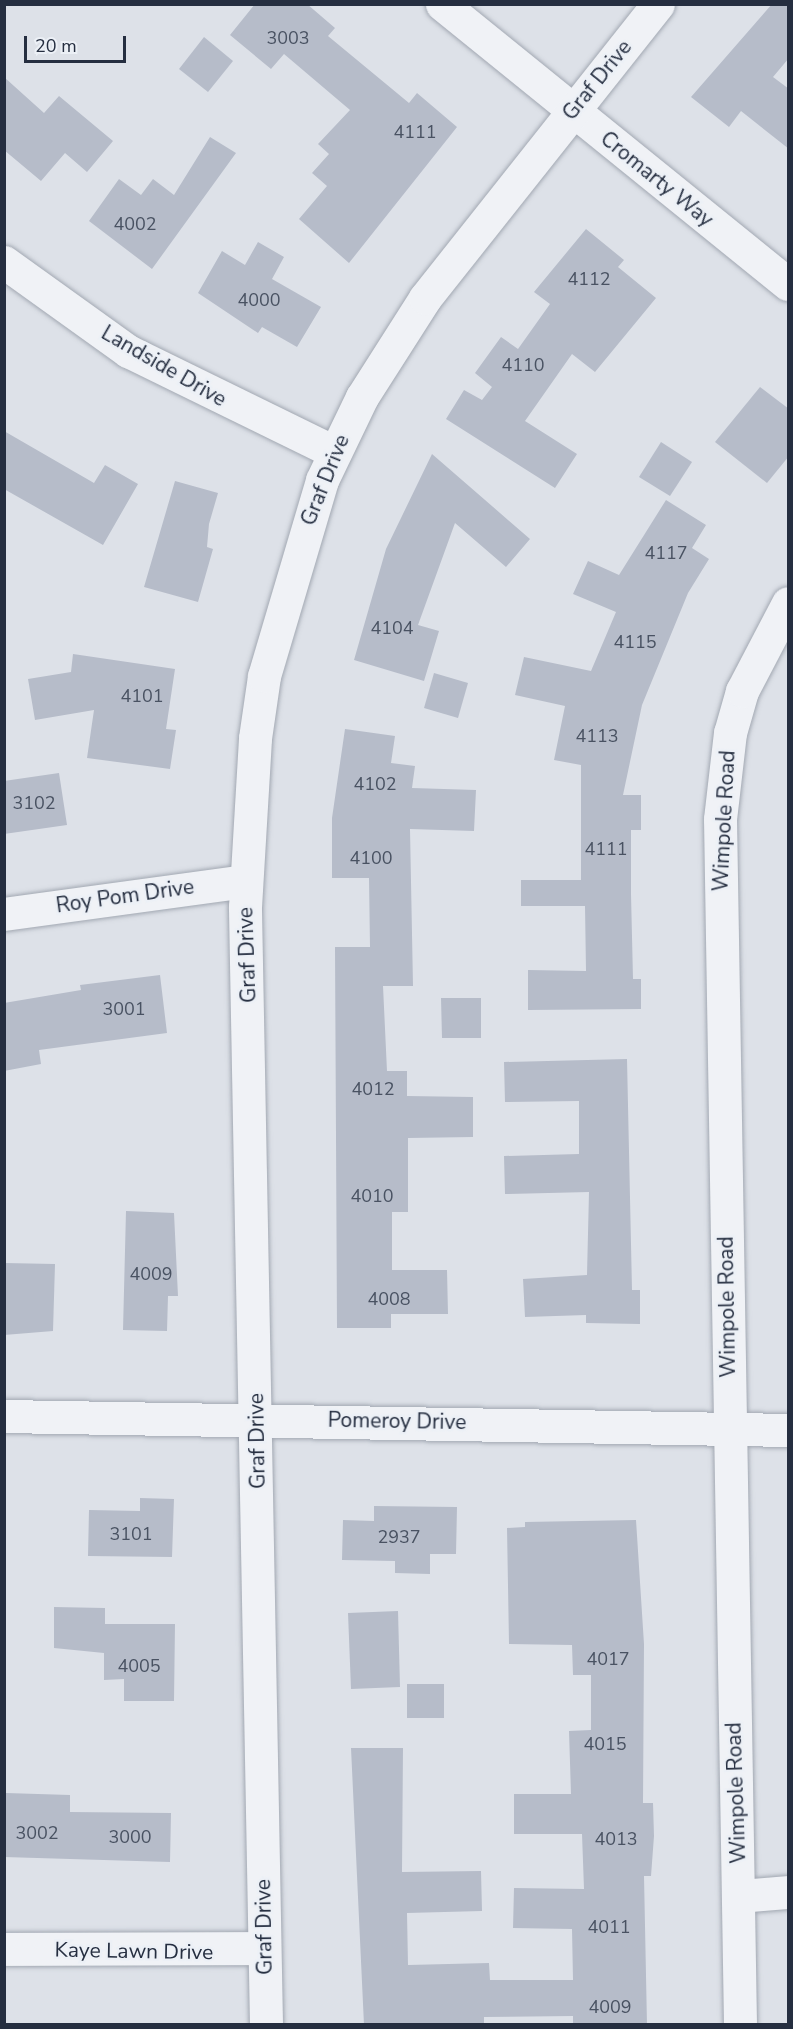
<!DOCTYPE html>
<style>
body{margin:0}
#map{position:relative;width:793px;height:2029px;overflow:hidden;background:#dde1e8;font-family:"Nunito Sans",sans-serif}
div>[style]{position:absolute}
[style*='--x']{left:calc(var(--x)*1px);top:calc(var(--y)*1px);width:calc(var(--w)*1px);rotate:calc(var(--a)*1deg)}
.building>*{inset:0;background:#b6bcc9}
.roads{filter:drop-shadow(0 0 2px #a2a8b2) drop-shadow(0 0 2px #a2a8b2)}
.minor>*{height:33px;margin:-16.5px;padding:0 16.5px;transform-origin:16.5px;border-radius:16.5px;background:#f0f2f6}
span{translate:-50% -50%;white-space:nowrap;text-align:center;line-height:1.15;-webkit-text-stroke:5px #ecf0f6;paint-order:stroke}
.number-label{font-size:18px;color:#495262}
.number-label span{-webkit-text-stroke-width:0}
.street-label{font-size:21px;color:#252e40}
.frame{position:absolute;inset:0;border:6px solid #252e40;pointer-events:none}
.scale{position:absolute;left:24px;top:36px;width:102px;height:27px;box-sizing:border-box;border:3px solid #252e40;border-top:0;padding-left:8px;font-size:18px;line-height:21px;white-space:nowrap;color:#252e40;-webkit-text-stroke:4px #ecf0f6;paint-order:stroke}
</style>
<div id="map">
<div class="building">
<i style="clip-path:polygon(255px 4px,307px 4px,335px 28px,328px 36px,409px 103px,417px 93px,457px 127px,349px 263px,299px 219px,327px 186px,312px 173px,329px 154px,318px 144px,350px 110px,284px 54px,271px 69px,230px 35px)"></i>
<i style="clip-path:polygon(772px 4px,789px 4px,789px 58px,773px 77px,789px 89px,789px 149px,741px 111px,729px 127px,691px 97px)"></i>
<i style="clip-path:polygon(204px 37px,233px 61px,208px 92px,179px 69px)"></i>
<i style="clip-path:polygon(4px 77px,44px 113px,59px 96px,113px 141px,87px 172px,65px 153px,41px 181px,4px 150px)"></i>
<i style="clip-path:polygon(210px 137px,236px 153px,152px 269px,89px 221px,119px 179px,141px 195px,153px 179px,174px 195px)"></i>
<i style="clip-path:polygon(586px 229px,624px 260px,618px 267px,656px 298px,595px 372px,572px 354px,525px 421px,577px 454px,555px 488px,446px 419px,464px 390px,482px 400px,492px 387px,475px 373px,501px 337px,518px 349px,550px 304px,534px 292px)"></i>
<i style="clip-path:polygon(258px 242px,284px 257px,272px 279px,321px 307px,297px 347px,262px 327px,258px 333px,198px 293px,222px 251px,245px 265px)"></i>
<i style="clip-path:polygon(760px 387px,789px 409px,789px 456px,767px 483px,715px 442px)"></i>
<i style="clip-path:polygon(4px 431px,94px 483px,105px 465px,138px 484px,103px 545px,4px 489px)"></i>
<i style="clip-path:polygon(661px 442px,692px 462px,670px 496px,639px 477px)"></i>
<i style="clip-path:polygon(432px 454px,530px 539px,506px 567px,455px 523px,418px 625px,439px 631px,424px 681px,354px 660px,386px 549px)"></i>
<i style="clip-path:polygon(175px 481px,218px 493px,209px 524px,207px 547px,213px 549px,198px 602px,144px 587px)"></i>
<i style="clip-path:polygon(666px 500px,706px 525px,692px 548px,709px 559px,688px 593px,642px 705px,623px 795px,641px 795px,641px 830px,631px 830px,631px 894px,633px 979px,641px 979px,641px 1009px,528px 1010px,528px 970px,586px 971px,585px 906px,521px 906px,521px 880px,581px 880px,581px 765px,554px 760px,565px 706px,515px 695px,524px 657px,591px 671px,616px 612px,573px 594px,588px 561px,619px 575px)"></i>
<i style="clip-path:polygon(73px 654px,175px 669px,166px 729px,176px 730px,170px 769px,87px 758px,94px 710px,35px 720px,28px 679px,71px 672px)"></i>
<i style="clip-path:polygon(434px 673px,468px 683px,458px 718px,424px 708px)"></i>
<i style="clip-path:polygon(345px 729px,395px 736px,391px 763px,415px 766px,412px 788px,476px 790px,474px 831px,410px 829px,413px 986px,383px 986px,387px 1071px,407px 1071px,407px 1096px,473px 1097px,473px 1137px,408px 1138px,408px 1212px,392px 1212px,392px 1270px,447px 1270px,448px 1314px,391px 1314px,391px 1328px,337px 1328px,335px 947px,370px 947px,369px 878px,332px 878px,332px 818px)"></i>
<i style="clip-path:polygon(59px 773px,67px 825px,4px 834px,4px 781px)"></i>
<i style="clip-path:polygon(160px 975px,167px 1033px,39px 1050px,41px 1064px,4px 1071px,4px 1003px,81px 990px,80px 985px)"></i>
<i style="clip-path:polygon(441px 998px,481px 998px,481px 1038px,442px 1038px)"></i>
<i style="clip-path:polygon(627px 1059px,632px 1290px,640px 1290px,640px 1324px,586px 1323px,586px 1315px,525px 1317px,523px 1279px,587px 1275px,589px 1192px,505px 1194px,504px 1156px,579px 1154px,579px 1101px,505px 1102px,504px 1062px)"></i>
<i style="clip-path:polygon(126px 1211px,174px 1213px,178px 1296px,168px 1296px,167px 1331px,123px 1330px)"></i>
<i style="clip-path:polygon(4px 1263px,55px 1264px,53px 1331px,4px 1335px)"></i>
<i style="clip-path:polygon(140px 1498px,174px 1499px,172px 1557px,88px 1556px,89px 1510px,140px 1511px)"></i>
<i style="clip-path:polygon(374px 1506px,457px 1507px,456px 1554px,430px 1554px,430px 1574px,395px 1573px,395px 1561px,342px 1560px,343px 1520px,374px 1521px)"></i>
<i style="clip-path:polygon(636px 1520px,644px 1644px,643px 1803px,653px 1803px,654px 1836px,651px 1876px,644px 1876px,647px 2025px,573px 2025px,573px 2016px,484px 2017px,484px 2025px,364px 2025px,351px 1748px,403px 1748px,402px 1872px,481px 1871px,482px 1911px,407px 1913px,408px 1965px,489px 1963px,490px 1980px,573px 1980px,572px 1929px,513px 1928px,514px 1888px,584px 1889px,582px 1834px,514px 1834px,514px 1794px,571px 1794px,569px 1731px,591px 1730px,591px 1675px,573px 1675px,572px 1645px,509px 1644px,507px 1528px,525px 1527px,525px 1522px)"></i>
<i style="clip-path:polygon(54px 1607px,105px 1608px,105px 1624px,175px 1624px,174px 1701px,124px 1701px,124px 1679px,104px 1680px,104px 1653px,54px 1648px)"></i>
<i style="clip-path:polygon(398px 1611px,400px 1687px,351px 1689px,348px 1613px)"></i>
<i style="clip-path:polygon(407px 1684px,444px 1684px,444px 1718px,407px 1718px)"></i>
<i style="clip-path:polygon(6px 1793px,70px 1795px,70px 1812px,171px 1813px,170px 1862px,4px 1857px)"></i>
</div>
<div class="roads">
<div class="minor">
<i style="--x:442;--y:4;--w:445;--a:39"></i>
<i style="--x:4;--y:262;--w:153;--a:35.7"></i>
<i style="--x:128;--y:351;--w:229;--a:26.1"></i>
<i style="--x:4;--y:914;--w:243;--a:-7.8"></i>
<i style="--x:4;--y:1416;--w:784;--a:1.02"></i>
<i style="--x:739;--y:1896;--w:49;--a:-4.7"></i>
<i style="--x:4;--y:1949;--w:260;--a:-0.2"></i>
<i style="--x:266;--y:2024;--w:1117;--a:-91.08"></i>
<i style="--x:245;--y:907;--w:169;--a:-86.6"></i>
<i style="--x:255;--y:738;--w:63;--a:-81.7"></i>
<i style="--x:264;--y:676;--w:204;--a:-73.5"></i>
<i style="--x:322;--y:480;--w:92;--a:-64.3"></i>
<i style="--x:362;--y:397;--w:117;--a:-57.5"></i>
<i style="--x:425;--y:298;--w:375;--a:-51.6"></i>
<i style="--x:740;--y:2024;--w:1205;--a:-90.95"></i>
<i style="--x:720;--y:819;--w:87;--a:-83.4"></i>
<i style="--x:730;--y:733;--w:44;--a:-74.1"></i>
<i style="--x:742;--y:691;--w:99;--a:-62.4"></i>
</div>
</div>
<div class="number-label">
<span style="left:288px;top:38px">3003</span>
<span style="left:415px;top:132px">4111</span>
<span style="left:135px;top:224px">4002</span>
<span style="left:589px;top:279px">4112</span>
<span style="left:259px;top:300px">4000</span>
<span style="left:523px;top:365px">4110</span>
<span style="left:666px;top:553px">4117</span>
<span style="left:392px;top:628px">4104</span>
<span style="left:635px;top:642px">4115</span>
<span style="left:142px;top:696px">4101</span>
<span style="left:597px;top:736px">4113</span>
<span style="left:375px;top:784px">4102</span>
<span style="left:34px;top:803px">3102</span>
<span style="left:606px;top:849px">4111</span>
<span style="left:371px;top:858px">4100</span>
<span style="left:124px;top:1009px">3001</span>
<span style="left:373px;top:1089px">4012</span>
<span style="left:372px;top:1196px">4010</span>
<span style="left:151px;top:1274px">4009</span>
<span style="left:389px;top:1299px">4008</span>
<span style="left:131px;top:1534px">3101</span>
<span style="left:399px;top:1537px">2937</span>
<span style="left:608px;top:1659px">4017</span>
<span style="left:139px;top:1666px">4005</span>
<span style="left:605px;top:1744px">4015</span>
<span style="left:37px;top:1833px">3002</span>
<span style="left:130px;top:1837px">3000</span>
<span style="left:616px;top:1839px">4013</span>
<span style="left:609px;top:1927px">4011</span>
<span style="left:610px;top:2007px">4009</span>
</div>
<div class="street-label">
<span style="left:597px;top:80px;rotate:-51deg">Graf Drive</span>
<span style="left:657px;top:179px;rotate:39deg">Cromarty Way</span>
<span style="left:164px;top:366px;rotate:30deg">Landside Drive</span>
<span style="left:325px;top:480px;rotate:-68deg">Graf Drive</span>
<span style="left:724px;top:821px;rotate:-87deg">Wimpole Road</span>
<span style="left:125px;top:896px;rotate:-8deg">Roy Pom Drive</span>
<span style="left:247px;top:955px;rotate:-92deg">Graf Drive</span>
<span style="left:727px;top:1307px;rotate:-91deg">Wimpole Road</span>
<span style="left:397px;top:1421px;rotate:1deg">Pomeroy Drive</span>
<span style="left:257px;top:1441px;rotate:-91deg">Graf Drive</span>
<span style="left:736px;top:1793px;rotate:-92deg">Wimpole Road</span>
<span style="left:264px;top:1927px;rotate:-91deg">Graf Drive</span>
<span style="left:134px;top:1951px;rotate:1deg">Kaye Lawn Drive</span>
</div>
<div class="frame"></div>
<div class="scale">20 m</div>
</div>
